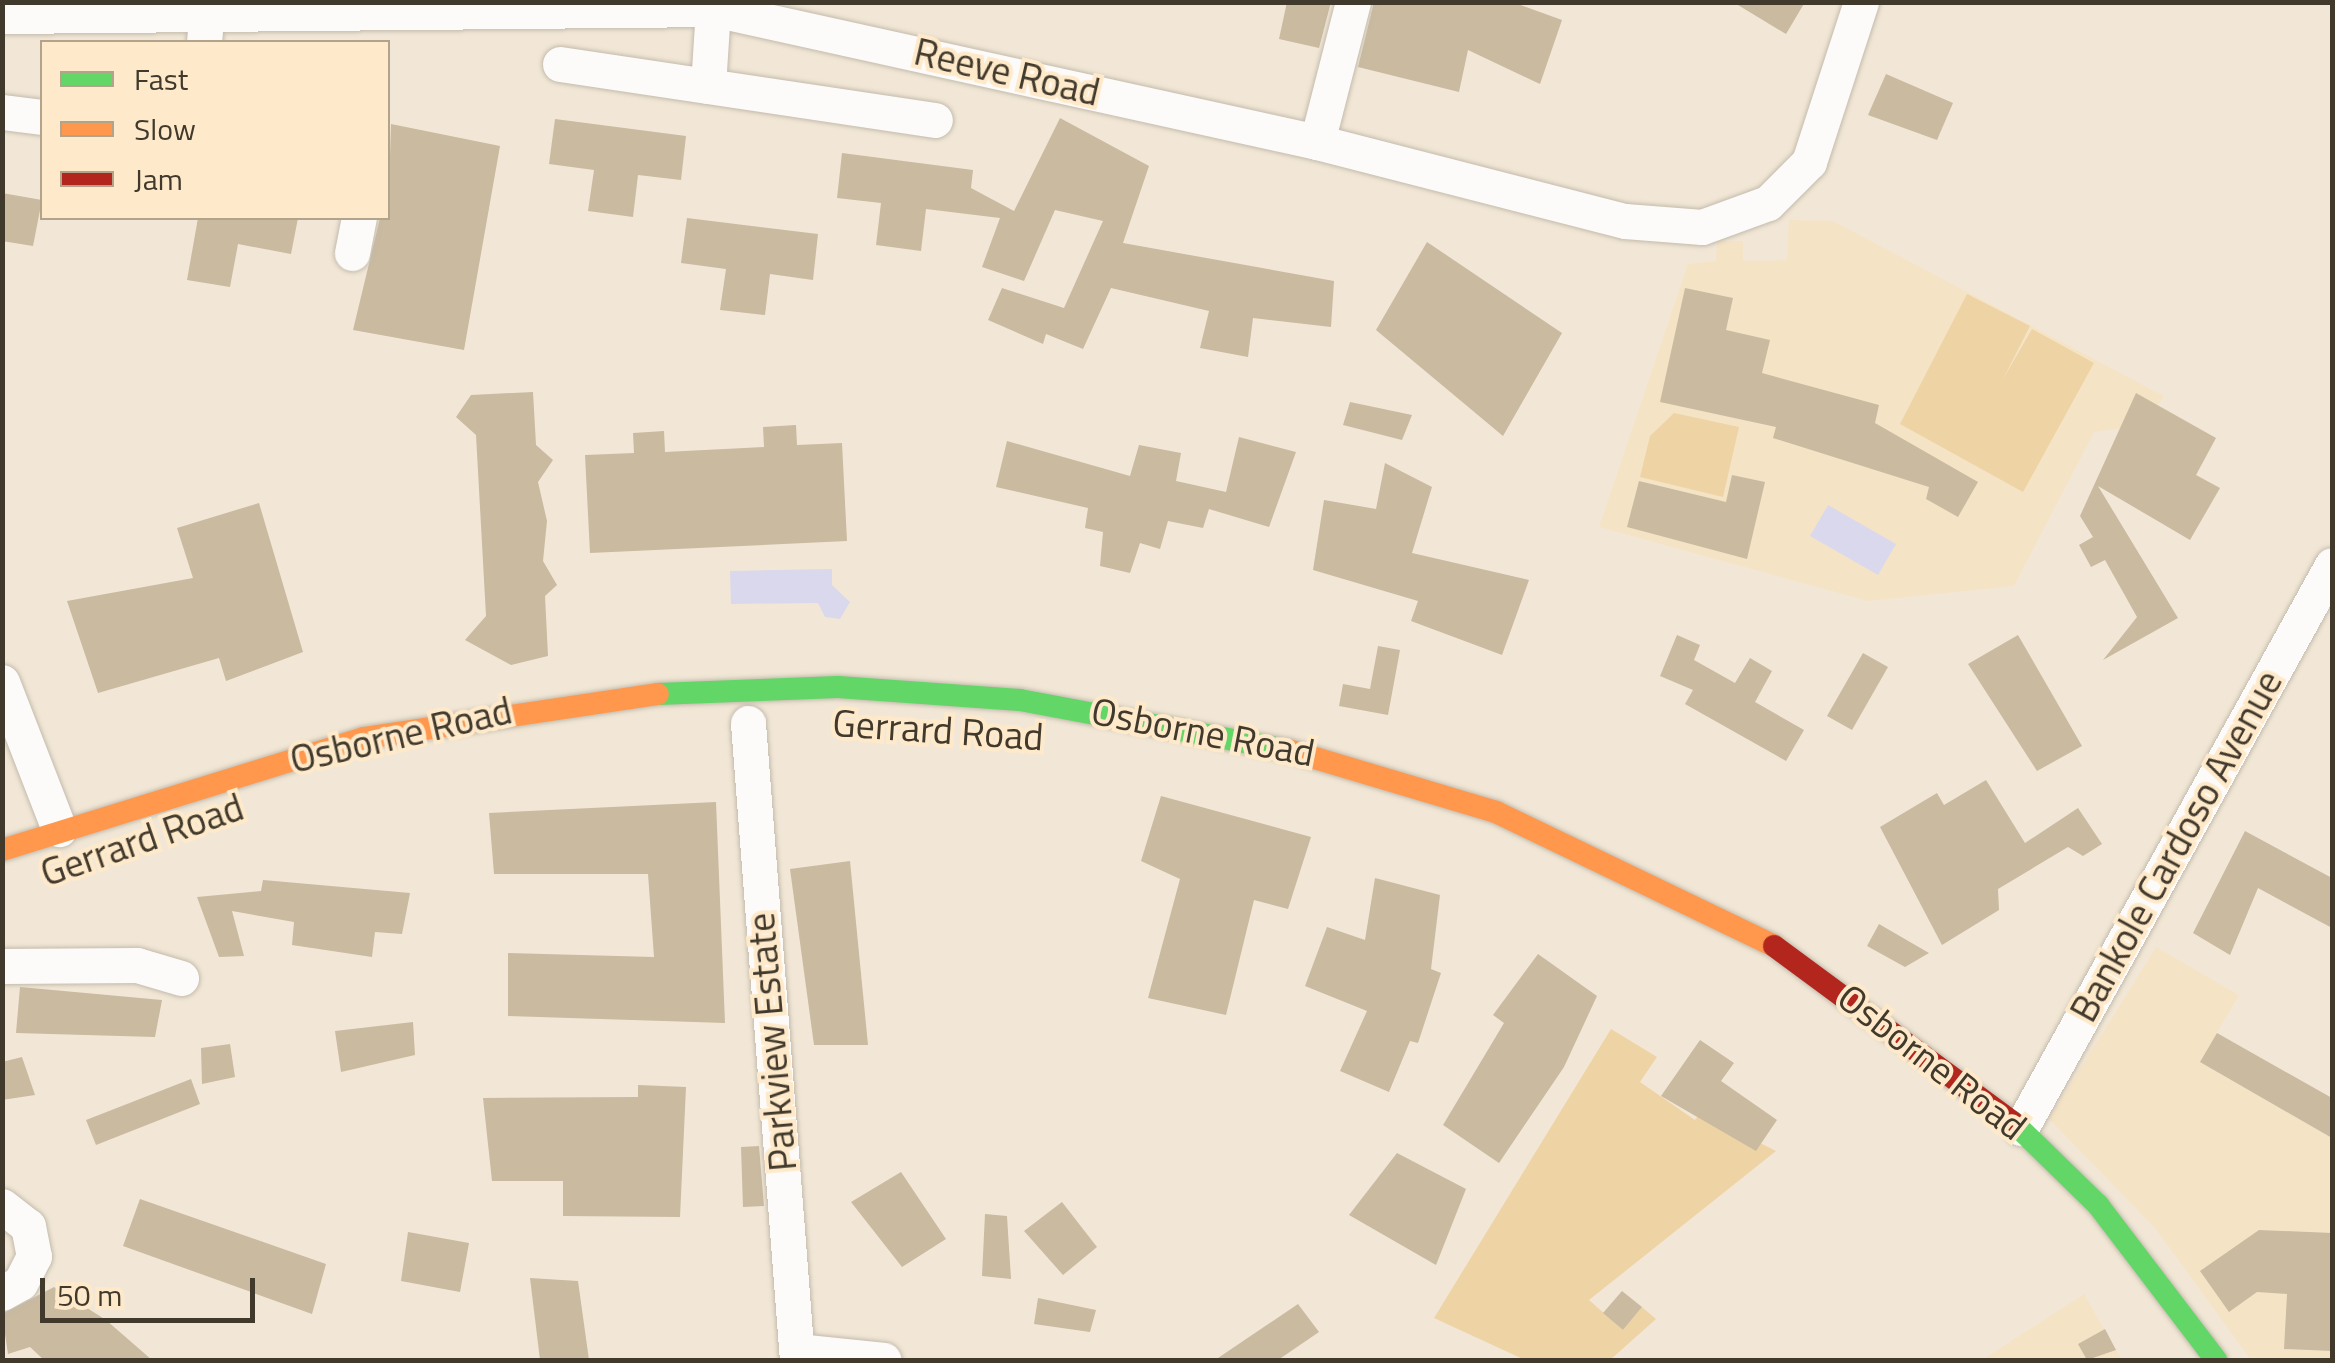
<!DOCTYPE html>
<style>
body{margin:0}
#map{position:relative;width:2335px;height:1363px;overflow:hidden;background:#f2e7d6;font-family:"Titillium Web",sans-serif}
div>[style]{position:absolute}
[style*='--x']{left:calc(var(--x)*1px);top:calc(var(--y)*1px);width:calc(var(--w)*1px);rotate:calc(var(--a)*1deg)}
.built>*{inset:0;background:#f5e3c6}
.green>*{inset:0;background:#eed3a5}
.water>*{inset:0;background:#dad8ec}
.building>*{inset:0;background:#c9baa0}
.roads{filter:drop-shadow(0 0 2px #c3bbad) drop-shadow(0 0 2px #c3bbad)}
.street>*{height:35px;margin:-17.5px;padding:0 17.5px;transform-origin:17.5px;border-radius:17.5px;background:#fdfbf9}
.fast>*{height:22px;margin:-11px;padding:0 11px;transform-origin:11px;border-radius:11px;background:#63d668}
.slow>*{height:22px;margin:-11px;padding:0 11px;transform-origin:11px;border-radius:11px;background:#ff974d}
.jam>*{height:22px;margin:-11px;padding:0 11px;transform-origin:11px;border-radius:11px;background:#b3261e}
span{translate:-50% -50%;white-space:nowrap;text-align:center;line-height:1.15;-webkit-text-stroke:8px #feeaca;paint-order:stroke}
.street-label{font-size:38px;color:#41392c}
.frame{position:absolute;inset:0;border:5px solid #41392c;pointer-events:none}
.legend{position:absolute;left:40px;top:40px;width:350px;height:180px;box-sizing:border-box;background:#feeaca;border:2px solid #b2a38b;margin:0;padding:12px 18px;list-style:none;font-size:30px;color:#41392c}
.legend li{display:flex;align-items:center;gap:20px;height:50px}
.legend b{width:50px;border:2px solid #b2a38b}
.scale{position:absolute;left:40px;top:1278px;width:215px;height:45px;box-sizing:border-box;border:5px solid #41392c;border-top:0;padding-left:12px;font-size:30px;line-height:35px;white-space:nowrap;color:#41392c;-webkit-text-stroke:8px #feeaca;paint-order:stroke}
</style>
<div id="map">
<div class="built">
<i style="clip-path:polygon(1789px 220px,1833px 221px,2164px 396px,2145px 425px,2094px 432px,2014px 586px,1868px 601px,1599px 527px,1688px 264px,1716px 261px,1717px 241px,1743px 241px,1743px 261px,1787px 260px)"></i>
<i style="clip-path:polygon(2156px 947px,2239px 995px,2200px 1062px,2332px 1138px,2332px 1360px,2251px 1360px,2155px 1228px,2049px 1119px)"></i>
<i style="clip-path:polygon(2084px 1294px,2122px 1360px,1982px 1360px)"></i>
</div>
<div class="green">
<i style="clip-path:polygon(1967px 294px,2030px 326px,2002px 381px,2032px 329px,2094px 363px,2023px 492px,1900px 424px)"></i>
<i style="clip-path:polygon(1674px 413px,1739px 427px,1723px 497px,1640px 477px,1650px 436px)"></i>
<i style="clip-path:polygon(1611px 1029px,1657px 1057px,1640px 1082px,1695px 1120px,1700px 1113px,1776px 1151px,1589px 1300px,1623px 1330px,1642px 1307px,1656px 1319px,1610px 1360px,1525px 1360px,1434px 1318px)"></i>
</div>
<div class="water">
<i style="clip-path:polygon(1828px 505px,1896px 544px,1878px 575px,1810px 536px)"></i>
<i style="clip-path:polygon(832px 569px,832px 585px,850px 602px,840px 619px,825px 617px,818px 603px,731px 604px,730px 571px)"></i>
</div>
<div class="building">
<i style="clip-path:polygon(1287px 2px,1331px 2px,1319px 48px,1279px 39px)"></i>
<i style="clip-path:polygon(1374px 2px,1512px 2px,1562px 20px,1540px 84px,1468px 50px,1459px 92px,1358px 67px)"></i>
<i style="clip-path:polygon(1733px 2px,1805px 2px,1786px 34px)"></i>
<i style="clip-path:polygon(1886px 74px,1953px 103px,1937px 140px,1868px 115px)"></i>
<i style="clip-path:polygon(1060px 118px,1149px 166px,1123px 243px,1334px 281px,1331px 327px,1253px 318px,1248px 357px,1200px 348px,1209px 311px,1111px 288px,1083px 349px,1046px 334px,1043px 344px,988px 320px,1002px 288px,1064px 308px,1103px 221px,1055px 210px,1024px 281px,982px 267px,1000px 218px,926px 209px,921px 251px,876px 245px,881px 203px,837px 198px,842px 153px,973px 170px,971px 188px,1014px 211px)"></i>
<i style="clip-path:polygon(555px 119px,686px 136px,681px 180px,638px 175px,633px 217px,588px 211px,594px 170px,549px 164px)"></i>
<i style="clip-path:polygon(391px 124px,500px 146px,464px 350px,353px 330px,380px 218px,388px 218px)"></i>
<i style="clip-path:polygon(2px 193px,42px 200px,33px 246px,2px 241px)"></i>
<i style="clip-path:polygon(198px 218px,298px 218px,291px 254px,238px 244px,230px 287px,187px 280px)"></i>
<i style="clip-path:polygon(687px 218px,818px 234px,813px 280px,770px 274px,765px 315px,720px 310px,726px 269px,681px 263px)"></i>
<i style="clip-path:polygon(1427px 242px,1562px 333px,1503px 436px,1376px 330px)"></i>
<i style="clip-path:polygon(1685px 288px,1733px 298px,1726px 330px,1770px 340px,1762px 373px,1879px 405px,1875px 423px,1978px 482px,1958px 517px,1926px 499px,1929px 487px,1773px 438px,1776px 427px,1660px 402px)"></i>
<i style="clip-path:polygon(533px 392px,536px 445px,553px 460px,538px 482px,547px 521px,543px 561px,557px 585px,545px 596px,548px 656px,511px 665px,465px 640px,486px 616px,476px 435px,456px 417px,471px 395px)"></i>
<i style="clip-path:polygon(2136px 393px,2216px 438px,2196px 475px,2220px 488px,2190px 540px,2098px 486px,2178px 618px,2103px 660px,2137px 617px,2105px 560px,2091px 567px,2079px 545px,2093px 537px,2080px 516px)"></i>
<i style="clip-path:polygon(1350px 402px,1412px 415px,1402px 440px,1343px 425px)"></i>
<i style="clip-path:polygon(796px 425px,797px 445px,842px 443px,847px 541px,590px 553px,585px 455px,634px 453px,633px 433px,664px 431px,665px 452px,764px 447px,763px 427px)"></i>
<i style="clip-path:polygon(1239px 437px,1296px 452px,1269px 527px,1209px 509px,1203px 528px,1168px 521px,1160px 549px,1140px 543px,1130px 573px,1100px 566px,1103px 532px,1085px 528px,1088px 508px,996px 487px,1007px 441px,1130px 476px,1139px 445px,1181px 453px,1176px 481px,1226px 492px)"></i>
<i style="clip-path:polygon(1385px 463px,1432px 487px,1412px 553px,1529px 580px,1502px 655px,1411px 621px,1418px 601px,1313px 570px,1324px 500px,1376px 509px)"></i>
<i style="clip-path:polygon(1732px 475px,1765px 482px,1747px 559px,1627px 527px,1639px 481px,1726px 502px)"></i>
<i style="clip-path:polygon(259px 503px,303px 652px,226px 681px,219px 658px,98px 693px,67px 601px,193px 578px,177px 528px)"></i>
<i style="clip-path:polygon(1677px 635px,1700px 645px,1694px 660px,1735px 683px,1750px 658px,1772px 671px,1755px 702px,1804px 730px,1786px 761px,1685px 704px,1693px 690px,1660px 676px)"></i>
<i style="clip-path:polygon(2018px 635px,2082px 746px,2037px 771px,1968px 664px)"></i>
<i style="clip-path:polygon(1378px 646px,1400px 650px,1388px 715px,1339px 706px,1343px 684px,1370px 689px)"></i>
<i style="clip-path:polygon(1863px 653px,1888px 667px,1852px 730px,1827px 716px)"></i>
<i style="clip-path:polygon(1986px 780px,2025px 843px,2078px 808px,2102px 844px,2083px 856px,2068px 847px,1998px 889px,1999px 910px,1942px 945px,1880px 827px,1937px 793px,1944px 805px)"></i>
<i style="clip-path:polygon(1161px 796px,1311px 837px,1288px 909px,1254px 900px,1226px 1015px,1148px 998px,1180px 879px,1141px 861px)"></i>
<i style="clip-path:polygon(716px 802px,725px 1023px,508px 1016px,508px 953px,654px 957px,648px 874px,494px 874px,489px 813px)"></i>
<i style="clip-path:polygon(2245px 831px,2332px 878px,2332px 928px,2258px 888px,2230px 955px,2193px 933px)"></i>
<i style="clip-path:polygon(850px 861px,868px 1045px,814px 1045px,790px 869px)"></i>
<i style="clip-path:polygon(1375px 878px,1440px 895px,1431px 969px,1441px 973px,1418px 1043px,1410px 1041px,1389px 1092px,1340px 1071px,1367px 1011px,1305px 986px,1327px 927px,1365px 940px)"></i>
<i style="clip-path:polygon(263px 880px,410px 893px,402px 934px,375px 932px,372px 957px,292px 945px,294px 922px,232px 911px,244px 956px,219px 957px,197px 897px,261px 891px)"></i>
<i style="clip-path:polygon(1879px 924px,1929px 953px,1905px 967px,1867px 946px)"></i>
<i style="clip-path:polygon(1538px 954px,1597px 996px,1564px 1067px,1499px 1163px,1443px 1125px,1504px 1023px,1493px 1015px)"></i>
<i style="clip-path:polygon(20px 987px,162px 1000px,155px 1037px,16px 1033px)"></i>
<i style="clip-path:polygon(413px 1022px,415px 1055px,341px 1072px,335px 1031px)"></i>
<i style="clip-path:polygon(2217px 1033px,2332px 1098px,2332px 1138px,2200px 1062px)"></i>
<i style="clip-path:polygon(1700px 1040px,1734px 1063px,1721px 1081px,1777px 1120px,1756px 1151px,1661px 1096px)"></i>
<i style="clip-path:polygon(230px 1044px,235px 1077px,202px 1084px,201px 1048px)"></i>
<i style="clip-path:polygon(22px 1057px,35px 1095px,2px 1100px,2px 1062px)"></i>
<i style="clip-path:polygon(191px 1079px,200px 1104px,96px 1145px,86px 1120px)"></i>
<i style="clip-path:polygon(638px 1085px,686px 1087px,680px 1217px,563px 1216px,563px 1181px,492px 1181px,483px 1098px,638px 1097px)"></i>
<i style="clip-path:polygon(759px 1146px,764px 1206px,743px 1207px,741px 1147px)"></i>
<i style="clip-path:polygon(1397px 1153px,1466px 1189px,1436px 1265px,1349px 1215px)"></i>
<i style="clip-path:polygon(901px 1172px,946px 1239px,902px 1267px,851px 1202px)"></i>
<i style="clip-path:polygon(140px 1199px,326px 1264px,312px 1314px,123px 1246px)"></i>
<i style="clip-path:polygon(1062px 1202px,1097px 1247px,1063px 1275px,1024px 1231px)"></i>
<i style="clip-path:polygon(985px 1214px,1007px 1216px,1011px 1279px,982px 1276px)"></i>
<i style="clip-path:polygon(2259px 1230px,2332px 1233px,2332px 1351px,2284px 1349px,2287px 1294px,2257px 1292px,2229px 1312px,2200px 1271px)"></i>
<i style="clip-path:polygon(408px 1232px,469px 1243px,460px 1292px,401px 1281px)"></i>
<i style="clip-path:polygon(530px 1278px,578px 1281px,589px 1360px,540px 1360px)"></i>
<i style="clip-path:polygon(54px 1287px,106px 1320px,152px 1360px,44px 1360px,30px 1347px,8px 1354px,2px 1314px)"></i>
<i style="clip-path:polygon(1622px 1291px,1642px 1307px,1623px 1330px,1603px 1313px)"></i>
<i style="clip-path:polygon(1038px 1298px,1096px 1310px,1090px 1332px,1034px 1324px)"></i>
<i style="clip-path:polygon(1298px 1304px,1319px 1332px,1278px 1360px,1215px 1360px)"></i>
<i style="clip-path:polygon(2105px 1329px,2116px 1350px,2087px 1360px,2078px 1344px)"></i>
</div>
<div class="roads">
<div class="street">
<i style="--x:2;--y:16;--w:711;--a:-0.56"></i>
<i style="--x:713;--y:9;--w:618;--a:12.42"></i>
<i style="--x:1317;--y:142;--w:318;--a:14.4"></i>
<i style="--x:1625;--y:221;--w:77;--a:4.5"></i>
<i style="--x:1702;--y:227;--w:70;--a:-20"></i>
<i style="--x:1768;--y:203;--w:58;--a:-45"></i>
<i style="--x:1809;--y:162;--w:168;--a:-72"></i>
<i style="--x:204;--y:42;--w:34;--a:-85"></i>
<i style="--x:560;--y:64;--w:379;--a:8.5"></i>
<i style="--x:708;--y:86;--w:77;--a:-86.3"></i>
<i style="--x:2;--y:112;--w:40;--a:7.1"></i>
<i style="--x:1317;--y:142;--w:145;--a:-75.6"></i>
<i style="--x:352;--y:253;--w:36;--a:-79"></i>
<i style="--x:2;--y:682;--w:158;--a:68.8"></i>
<i style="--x:748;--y:723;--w:639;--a:85.6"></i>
<i style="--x:2;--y:966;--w:135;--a:-0.4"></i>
<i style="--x:137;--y:965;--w:46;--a:16.5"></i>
<i style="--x:2021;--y:1128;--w:643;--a:-61.08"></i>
<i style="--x:2;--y:1206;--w:33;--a:38"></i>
<i style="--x:28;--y:1226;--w:31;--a:79"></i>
<i style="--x:34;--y:1256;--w:30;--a:117"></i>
<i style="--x:20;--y:1283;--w:21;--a:151"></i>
<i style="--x:797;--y:1351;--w:87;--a:5.9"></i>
</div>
<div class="fast">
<i style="--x:658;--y:694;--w:180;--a:-2.2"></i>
<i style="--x:838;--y:687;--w:182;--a:4.1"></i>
<i style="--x:1020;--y:700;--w:273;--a:10.6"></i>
<i style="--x:2013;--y:1122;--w:119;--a:44.3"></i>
<i style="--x:2098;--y:1205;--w:195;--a:52.7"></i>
</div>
<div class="slow">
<i style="--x:1288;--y:750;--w:217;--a:16.6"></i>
<i style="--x:1496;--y:812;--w:309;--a:25.7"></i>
<i style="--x:2;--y:850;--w:379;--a:-17.2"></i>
<i style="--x:364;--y:738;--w:297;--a:-8.5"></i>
</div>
<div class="jam">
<i style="--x:1774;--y:946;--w:297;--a:36.4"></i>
</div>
</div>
<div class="street-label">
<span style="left:1007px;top:72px;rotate:13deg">Reeve Road</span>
<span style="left:938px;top:730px;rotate:4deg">Gerrard Road</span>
<span style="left:1203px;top:732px;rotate:11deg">Osborne Road</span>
<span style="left:401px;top:735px;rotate:-13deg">Osborne Road</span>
<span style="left:142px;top:840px;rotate:-19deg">Gerrard Road</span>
<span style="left:2176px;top:846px;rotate:-61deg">Bankole Cardoso Avenue</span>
<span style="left:772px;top:1042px;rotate:-95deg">Parkview Estate</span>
<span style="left:1932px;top:1062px;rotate:38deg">Osborne Road</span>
</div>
<div class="frame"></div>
<ul class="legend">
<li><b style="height:12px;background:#63d668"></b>Fast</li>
<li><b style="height:12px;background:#ff974d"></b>Slow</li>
<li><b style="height:12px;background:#b3261e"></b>Jam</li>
</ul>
<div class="scale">50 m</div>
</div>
